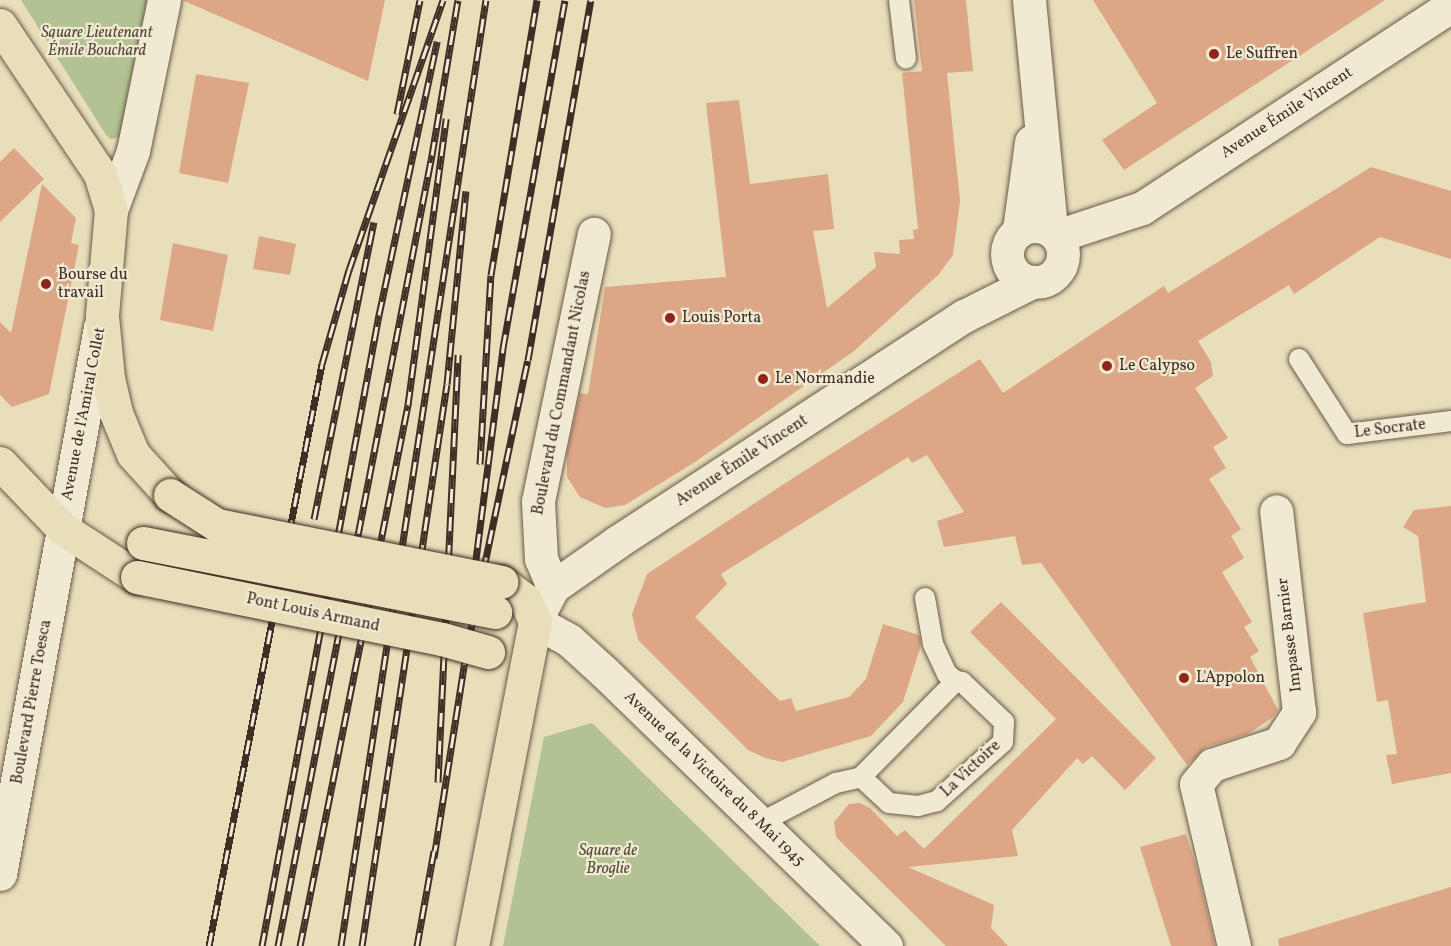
<!DOCTYPE html>
<meta charset="utf-8">
<style>
body{margin:0}
#map{position:relative;width:1451px;height:946px;overflow:hidden;background:#e8deba;font-family:Vollkorn,serif}
div>[style]{position:absolute}
[style*='--x']{left:calc(var(--x)*1px);top:calc(var(--y)*1px);width:calc(var(--w)*1px);rotate:calc(var(--a)*1deg)}
.green>*{inset:0;background:#b3c292}
.building>*{inset:0;background:#dda686}
.roads{filter:drop-shadow(0 0 2px #6a594a) drop-shadow(0 0 2px #6a594a)}
.lane>*{height:20px;margin:-10px;padding:0 10px;transform-origin:10px;border-radius:10px;background:#f0ead2}
.street>*{height:33px;margin:-16.5px;padding:0 16.5px;transform-origin:16.5px;border-radius:16.5px;background:#f0ead2}
.secondary>*{height:33px;margin:-16.5px;padding:0 16.5px;transform-origin:16.5px;border-radius:16.5px;background:#f0ead2}
.secondary>.ring{margin:-16.5px;padding:0;box-sizing:content-box;background:none;border:33px solid #f0ead2;border-radius:50%}
.primary>*{height:33px;margin:-16.5px;padding:0 16.5px;transform-origin:16.5px;border-radius:16.5px;background:#e8deba}
.rail>*{height:7px;margin-top:-3.5px;transform-origin:0;background:repeating-linear-gradient(90deg,#f0ead2 0 14px,#402d25 0 28px);box-sizing:border-box;border-block:2px solid #402d25}
.bridges{filter:drop-shadow(0 0 2px #402d25) drop-shadow(0 0 2px #402d25)}
.primary-bridge>*{height:33px;margin:-16.5px;padding:0 16.5px;transform-origin:16.5px;border-radius:16.5px;background:#e8deba}
.dots>*{width:16px;height:16px;translate:-50% -50%;box-sizing:border-box;border:3px solid #f0ead2;border-radius:50%}
span{translate:-50% -50%;white-space:nowrap;text-align:center;line-height:1.15;-webkit-text-stroke:4.5px #f0ead2;paint-order:stroke}
.park-label{font-size:16px;color:#574b3b;font-style:italic}
.poi-label{font-size:16px;color:#402d25}
.left{translate:0 -50%;text-align:left}
.street-label{font-size:16px;color:#402d25}
</style>
<div id="map">
<div class="green">
<i style="clip-path:polygon(21px 0,147px 0,127px 98px,127px 130px,119px 137px,111px 139px,106px 135px)"></i>
<i style="clip-path:polygon(592px 723px,820px 946px,503px 946px,544px 737px)"></i>
</div>
<div class="building">
<i style="clip-path:polygon(182px 0,385px 0,368px 81px)"></i>
<i style="clip-path:polygon(914px 0,966px 0,973px 71px,947px 73px,960px 201px,953px 255px,938px 275px,854px 351px,692px 464px,625px 505px,605px 508px,580px 497px,567px 477px,567px 453px,580px 393px,588px 394px,605px 287px,726px 277px,706px 103px,739px 100px,750px 184px,828px 174px,834px 229px,813px 231px,827px 308px,876px 267px,874px 252px,900px 254px,899px 240px,914px 239px,913px 230px,918px 229px,902px 73px,922px 71px)"></i>
<i style="clip-path:polygon(1093px 0,1385px 0,1124px 170px,1102px 140px,1157px 103px)"></i>
<i style="clip-path:polygon(196px 74px,249px 83px,228px 183px,179px 173px)"></i>
<i style="clip-path:polygon(14px 148px,44px 179px,0 222px,0 162px)"></i>
<i style="clip-path:polygon(1371px 167px,1451px 191px,1451px 259px,1380px 237px,1294px 294px,1289px 285px,1198px 341px,1211px 362px,1213px 376px,1195px 388px,1228px 438px,1213px 447px,1226px 468px,1209px 479px,1241px 529px,1231px 536px,1244px 558px,1222px 572px,1252px 622px,1244px 627px,1259px 651px,1250px 657px,1278px 710px,1273px 717px,1248px 734px,1206px 747px,1187px 765px,1041px 563px,1022px 565px,1015px 536px,944px 547px,937px 521px,964px 512px,927px 455px,912px 463px,908px 457px,721px 574px,727px 584px,695px 617px,780px 701px,791px 698px,796px 711px,849px 697px,866px 679px,883px 624px,919px 635px,921px 645px,903px 702px,871px 736px,782px 762px,765px 758px,748px 750px,638px 640px,632px 614px,647px 574px,787px 482px,980px 359px,1003px 393px,1164px 286px,1168px 293px)"></i>
<i style="clip-path:polygon(42px 184px,76px 218px,71px 243px,79px 245px,49px 394px,12px 407px,0 395px,0 322px,11px 333px)"></i>
<i style="clip-path:polygon(259px 236px,296px 244px,290px 275px,253px 269px)"></i>
<i style="clip-path:polygon(173px 243px,228px 255px,213px 331px,160px 320px)"></i>
<i style="clip-path:polygon(1451px 506px,1451px 773px,1392px 784px,1386px 755px,1397px 754px,1388px 700px,1377px 702px,1363px 613px,1426px 602px,1418px 536px,1403px 527px,1414px 510px)"></i>
<i style="clip-path:polygon(1001px 602px,1156px 758px,1125px 790px,1092px 756px,1083px 764px,1077px 758px,1012px 830px,1018px 856px,908px 867px,994px 905px,991px 928px,1008px 946px,946px 946px,836px 837px,834px 822px,849px 804px,860px 803px,870px 808px,897px 836px,905px 830px,924px 849px,1056px 719px,970px 632px)"></i>
<i style="clip-path:polygon(1186px 834px,1196px 866px,1215px 946px,1171px 946px,1140px 847px)"></i>
<i style="clip-path:polygon(1451px 887px,1451px 946px,1279px 946px,1278px 939px)"></i>
</div>
<div class="roads">
<div class="lane">
<i style="--x:899;--y:0;--w:59;--a:83.2"></i>
<i style="--x:1299;--y:359;--w:89;--a:57.4"></i>
<i style="--x:1347;--y:434;--w:105;--a:-7.1"></i>
<i style="--x:925;--y:598;--w:47;--a:80.1"></i>
<i style="--x:933;--y:644;--w:33;--a:65"></i>
<i style="--x:947;--y:674;--w:11;--a:38"></i>
<i style="--x:956;--y:681;--w:6;--a:9"></i>
<i style="--x:962;--y:682;--w:58;--a:43.6"></i>
<i style="--x:1004;--y:722;--w:20;--a:93"></i>
<i style="--x:1003;--y:742;--w:89;--a:138.2"></i>
<i style="--x:937;--y:801;--w:20;--a:165"></i>
<i style="--x:918;--y:806;--w:29;--a:-174"></i>
<i style="--x:889;--y:803;--w:38;--a:-137"></i>
<i style="--x:861;--y:777;--w:135;--a:-45.3"></i>
<i style="--x:760;--y:823;--w:86;--a:-27.8"></i>
<i style="--x:836;--y:783;--w:26;--a:-13"></i>
</div>
<div class="street">
<i style="--x:1029;--y:0;--w:231;--a:84.5"></i>
<i style="--x:111;--y:210;--w:63;--a:-69.6"></i>
<i style="--x:133;--y:151;--w:154;--a:-78.4"></i>
<i style="--x:1019;--y:230;--w:89;--a:-82.2"></i>
<i style="--x:553;--y:587;--w:30;--a:-113"></i>
<i style="--x:541;--y:559;--w:58;--a:-93"></i>
<i style="--x:538;--y:501;--w:273;--a:-78.2"></i>
<i style="--x:1234;--y:946;--w:166;--a:-103.2"></i>
<i style="--x:1196;--y:784;--w:25;--a:-50"></i>
<i style="--x:1212;--y:765;--w:71;--a:-18.2"></i>
<i style="--x:1279;--y:743;--w:37;--a:-57"></i>
<i style="--x:1299;--y:712;--w:202;--a:-96.5"></i>
</div>
<div class="secondary">
<i class="ring" style="left:1007px;top:226px;width:23px;height:23px"></i>
<i style="--x:1057;--y:236;--w:89;--a:-18.2"></i>
<i style="--x:1142;--y:208;--w:369;--a:-33.2"></i>
<i style="--x:0;--y:874;--w:556;--a:-79.64"></i>
<i style="--x:886;--y:946;--w:395;--a:-135.8"></i>
<i style="--x:603;--y:671;--w:46;--a:-137.6"></i>
<i style="--x:569;--y:640;--w:39;--a:-151"></i>
<i style="--x:535;--y:621;--w:38;--a:-62"></i>
<i style="--x:553;--y:587;--w:78;--a:-35.1"></i>
<i style="--x:617;--y:542;--w:414;--a:-33.1"></i>
<i style="--x:964;--y:316;--w:76;--a:-26.6"></i>
</div>
<div class="primary">
<i style="--x:0;--y:25;--w:179;--a:56.1"></i>
<i style="--x:100;--y:174;--w:38;--a:73"></i>
<i style="--x:111;--y:210;--w:106;--a:94.9"></i>
<i style="--x:102;--y:316;--w:62;--a:84.5"></i>
<i style="--x:108;--y:378;--w:36;--a:77"></i>
<i style="--x:116;--y:413;--w:44;--a:67.5"></i>
<i style="--x:133;--y:454;--w:55;--a:47.9"></i>
<i style="--x:0;--y:463;--w:91;--a:46.3"></i>
<i style="--x:63;--y:529;--w:88;--a:33"></i>
<i style="--x:472;--y:946;--w:331;--a:-79"></i>
<i style="--x:535;--y:621;--w:23;--a:-115"></i>
<i style="--x:525;--y:600;--w:30;--a:-143"></i>
</div>
</div>
<div class="rail">
<i style="--x:397;--y:114;--w:116;--a:-78.6"></i>
<i style="--x:480;--y:464;--w:189;--a:-86.7"></i>
<i style="--x:491;--y:275;--w:279;--a:-80.5"></i>
<i style="--x:314;--y:519;--w:303;--a:-78.6"></i>
<i style="--x:474;--y:575;--w:229;--a:-82.7"></i>
<i style="--x:503;--y:348;--w:353;--a:-79.9"></i>
<i style="--x:438;--y:782;--w:428;--a:-87.3"></i>
<i style="--x:434;--y:858;--w:207;--a:-81.1"></i>
<i style="--x:466;--y:653;--w:299;--a:-78.1"></i>
<i style="--x:528;--y:360;--w:365;--a:-80.1"></i>
<i style="--x:209;--y:946;--w:593;--a:-79.01"></i>
<i style="--x:322;--y:364;--w:98;--a:-74"></i>
<i style="--x:349;--y:270;--w:286;--a:-70.8"></i>
<i style="--x:262;--y:946;--w:642;--a:-79.5"></i>
<i style="--x:379;--y:315;--w:280;--a:-78"></i>
<i style="--x:278;--y:946;--w:806;--a:-78.98"></i>
<i style="--x:432;--y:155;--w:157;--a:-80.5"></i>
<i style="--x:300;--y:946;--w:552;--a:-78.71"></i>
<i style="--x:408;--y:405;--w:289;--a:-82.4"></i>
<i style="--x:341;--y:946;--w:957;--a:-81.29"></i>
<i style="--x:362;--y:946;--w:568;--a:-81.4"></i>
<i style="--x:447;--y:384;--w:194;--a:-84.4"></i>
<i style="--x:417;--y:946;--w:97;--a:-79.9"></i>
</div>
<div class="bridges">
<div class="primary-bridge">
<i style="--x:170;--y:495;--w:56;--a:32.6"></i>
<i style="--x:217;--y:525;--w:290;--a:11.3"></i>
<i style="--x:143;--y:543;--w:359;--a:11.1"></i>
<i style="--x:137;--y:577;--w:311;--a:11.5"></i>
<i style="--x:442;--y:639;--w:48;--a:15.8"></i>
</div>
</div>
<div class="dots">
<i style="left:1214px;top:54px;background:#8f2418"></i>
<i style="left:46px;top:284px;background:#8f2418"></i>
<i style="left:670px;top:318px;background:#8f2418"></i>
<i style="left:1107px;top:366px;background:#8f2418"></i>
<i style="left:763px;top:379px;background:#8f2418"></i>
<i style="left:1184px;top:678px;background:#8f2418"></i>
</div>
<div class="park-label">
<span style="left:97px;top:42px">Square Lieutenant<br>Émile Bouchard</span>
<span style="left:608px;top:860px">Square de<br>Broglie</span>
</div>
<div class="poi-label">
<span class="left" style="left:1226px;top:54px">Le Suffren</span>
<span class="left" style="left:58px;top:284px">Bourse du<br>travail</span>
<span class="left" style="left:682px;top:318px">Louis Porta</span>
<span class="left" style="left:1119px;top:366px">Le Calypso</span>
<span class="left" style="left:775px;top:379px">Le Normandie</span>
<span class="left" style="left:1196px;top:678px">L'Appolon</span>
</div>
<div class="street-label">
<span style="left:1287px;top:113px;rotate:-33deg">Avenue Émile Vincent</span>
<span style="left:562px;top:393px;rotate:-79deg">Boulevard du Commandant Nicolas</span>
<span style="left:84px;top:414px;rotate:-79deg">Avenue de l'Amiral Collet</span>
<span style="left:1390px;top:429px;rotate:-7deg">Le Socrate</span>
<span style="left:742px;top:461px;rotate:-33deg">Avenue Émile Vincent</span>
<span style="left:313px;top:613px;rotate:12deg">Pont Louis Armand</span>
<span style="left:1290px;top:635px;rotate:-97deg">Impasse Barnier</span>
<span style="left:32px;top:702px;rotate:-80deg">Boulevard Pierre Toesca</span>
<span style="left:971px;top:769px;rotate:-43deg">La Victoire</span>
<span style="left:714px;top:779px;rotate:44deg">Avenue de la Victoire du 8 Mai 1945</span>
</div>
</div>
